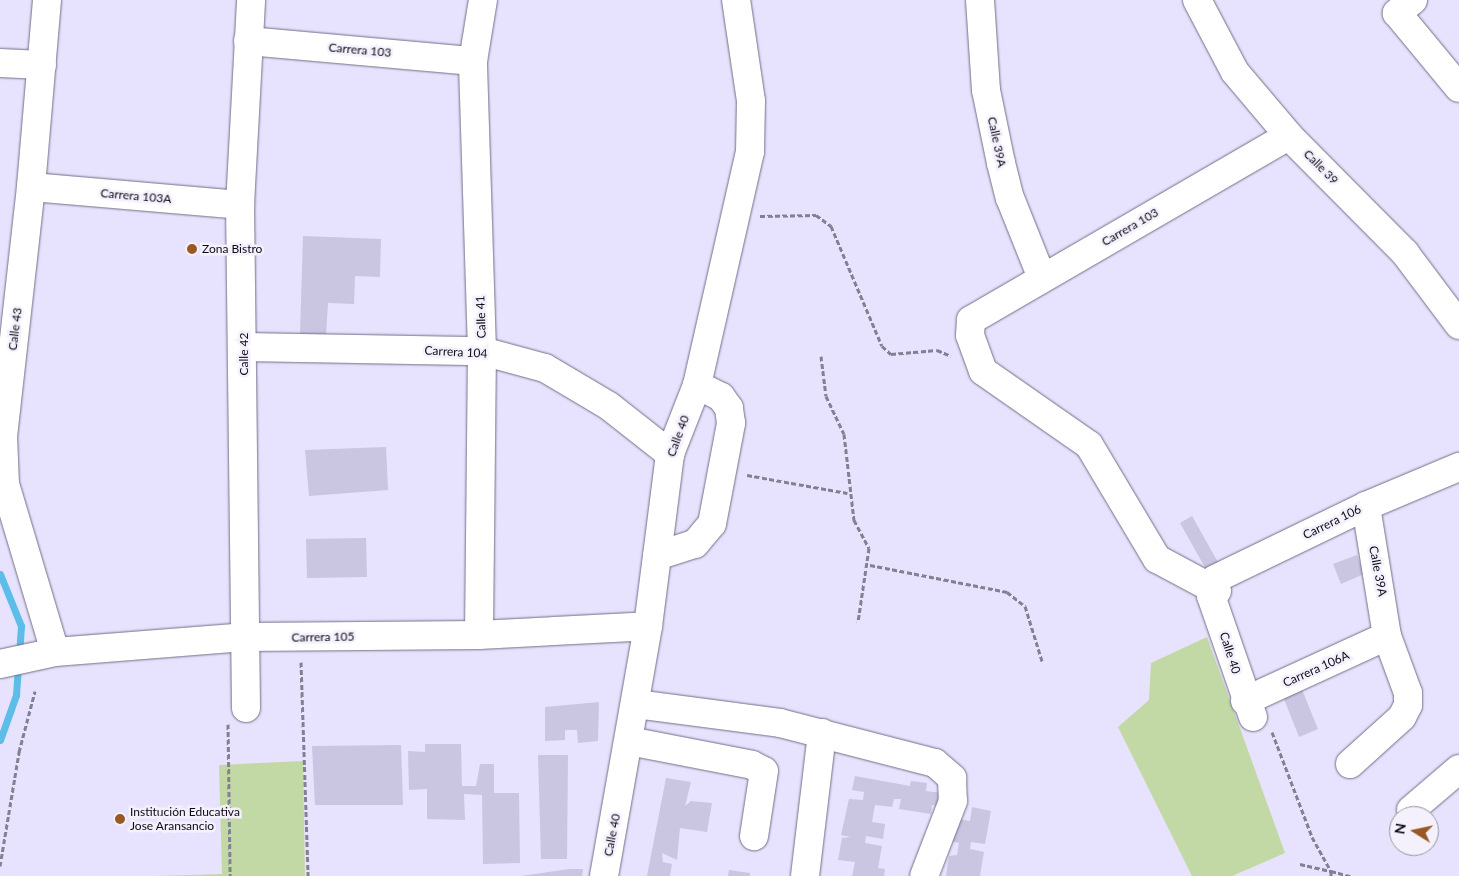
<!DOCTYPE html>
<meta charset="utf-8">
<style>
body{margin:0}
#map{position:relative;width:1459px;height:876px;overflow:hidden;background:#e7e2fd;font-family:Lato,sans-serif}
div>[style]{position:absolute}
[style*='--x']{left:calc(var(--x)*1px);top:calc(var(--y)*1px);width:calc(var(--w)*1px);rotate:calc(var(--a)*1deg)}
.green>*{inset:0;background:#c2d8a5}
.stream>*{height:7px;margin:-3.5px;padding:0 3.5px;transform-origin:3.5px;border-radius:3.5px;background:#5bbde8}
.building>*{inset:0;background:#cac5e0}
.path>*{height:3px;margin-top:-1.5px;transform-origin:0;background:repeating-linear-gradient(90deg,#848093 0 5px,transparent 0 7.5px)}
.roads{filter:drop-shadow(0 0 1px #736e87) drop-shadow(0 0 1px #736e87)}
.minor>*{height:28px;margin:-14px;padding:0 14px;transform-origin:14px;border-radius:14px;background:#fff}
.dots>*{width:14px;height:14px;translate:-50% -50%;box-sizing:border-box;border:2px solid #f4f1fd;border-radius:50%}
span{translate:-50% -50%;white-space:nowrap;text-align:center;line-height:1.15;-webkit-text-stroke:5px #f4f1fd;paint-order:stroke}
.street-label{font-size:12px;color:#0c0a13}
.poi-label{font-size:12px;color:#0c0a13}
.left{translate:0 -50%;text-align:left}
.north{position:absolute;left:1389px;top:806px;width:50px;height:50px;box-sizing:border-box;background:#f4f1fd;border:1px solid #97959f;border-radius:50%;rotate:280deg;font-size:14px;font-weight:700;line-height:20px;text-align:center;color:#0c0a13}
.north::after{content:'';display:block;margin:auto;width:18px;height:22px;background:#995824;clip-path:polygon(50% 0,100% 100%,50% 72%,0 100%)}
</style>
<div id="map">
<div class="green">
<i style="clip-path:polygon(1207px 637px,1285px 853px,1232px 876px,1192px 876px,1118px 727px,1149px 700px,1151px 663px)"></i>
<i style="clip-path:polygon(303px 761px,305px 876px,157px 876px,222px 874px,219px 765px)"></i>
</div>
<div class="stream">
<i style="--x:0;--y:574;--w:56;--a:68"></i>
<i style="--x:21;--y:626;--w:29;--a:94"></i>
<i style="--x:0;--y:740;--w:48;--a:-70.4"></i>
<i style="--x:16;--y:695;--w:30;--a:-86"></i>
</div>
<div class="building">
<i style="clip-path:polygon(303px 236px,381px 239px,380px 277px,355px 276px,354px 304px,328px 303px,326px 335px,300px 334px)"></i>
<i style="clip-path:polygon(386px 447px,388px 490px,309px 496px,305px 450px)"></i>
<i style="clip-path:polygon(1192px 516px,1219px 564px,1207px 571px,1180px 523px)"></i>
<i style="clip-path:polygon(366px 538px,367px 577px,307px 578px,306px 539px)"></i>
<i style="clip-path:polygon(1357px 555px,1364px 574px,1341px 584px,1333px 564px)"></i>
<i style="clip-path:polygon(1299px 682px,1318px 729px,1299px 737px,1280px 689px)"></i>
<i style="clip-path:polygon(599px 702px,598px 741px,578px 743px,577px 730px,565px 730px,565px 740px,545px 741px,545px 707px)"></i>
<i style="clip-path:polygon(425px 744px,461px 744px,462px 786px,476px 786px,480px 764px,494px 764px,494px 793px,519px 793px,520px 863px,483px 864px,482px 795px,464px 794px,465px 820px,427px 819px,427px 789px,409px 790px,408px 751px,425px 752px)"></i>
<i style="clip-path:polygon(401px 745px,403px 805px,315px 805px,312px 746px)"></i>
<i style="clip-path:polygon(538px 755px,568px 755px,567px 859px,541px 859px)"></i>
<i style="clip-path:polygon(855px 776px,910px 786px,911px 781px,927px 783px,926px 791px,942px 793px,940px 806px,932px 805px,931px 814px,899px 809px,901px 799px,894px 799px,892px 807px,875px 805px,872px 822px,885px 824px,883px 839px,866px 836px,865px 843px,882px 846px,878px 868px,885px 869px,884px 876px,852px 876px,855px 862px,838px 860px,842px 838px,851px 837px,841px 835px,849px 799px,863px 800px,864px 792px,852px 790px)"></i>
<i style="clip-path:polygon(666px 778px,691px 782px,685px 806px,691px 801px,712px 803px,707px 832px,680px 828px,677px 860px,662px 853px,663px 862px,672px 864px,670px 876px,647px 876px)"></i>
<i style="clip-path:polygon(972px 807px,991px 811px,985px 844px,971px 842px,970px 849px,984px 852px,980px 876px,946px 876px,949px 856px,957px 855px,959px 843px,949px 841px,952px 827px,958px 828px,960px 819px,970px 821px)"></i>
<i style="clip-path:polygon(569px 869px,583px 869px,582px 876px,521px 876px)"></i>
<i style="clip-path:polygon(729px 870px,750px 873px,750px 876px,728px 876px)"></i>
</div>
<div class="path">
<i style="--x:760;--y:216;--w:56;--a:-1"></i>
<i style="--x:816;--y:215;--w:19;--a:36"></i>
<i style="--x:831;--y:226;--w:130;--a:67"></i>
<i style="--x:882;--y:346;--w:12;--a:42"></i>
<i style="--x:891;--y:354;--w:46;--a:-5"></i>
<i style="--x:937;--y:350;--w:15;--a:23"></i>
<i style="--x:821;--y:356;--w:40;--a:82.9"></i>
<i style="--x:826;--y:396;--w:42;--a:64.7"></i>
<i style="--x:844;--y:434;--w:87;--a:83.4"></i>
<i style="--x:854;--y:520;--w:32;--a:62"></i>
<i style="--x:869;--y:548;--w:75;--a:98.5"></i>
<i style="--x:747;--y:475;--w:102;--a:10.2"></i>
<i style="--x:870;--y:565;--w:140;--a:11.1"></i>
<i style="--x:1007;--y:592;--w:23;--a:38"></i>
<i style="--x:1025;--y:606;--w:58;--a:72.8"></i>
<i style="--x:301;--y:662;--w:214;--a:88.1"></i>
<i style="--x:228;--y:724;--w:152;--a:89.2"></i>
<i style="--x:1272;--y:732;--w:112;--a:69.1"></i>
<i style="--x:1312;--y:837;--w:39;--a:61"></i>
<i style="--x:1331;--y:871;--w:20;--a:15"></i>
<i style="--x:1300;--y:864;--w:32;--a:13"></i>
<i style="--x:1331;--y:871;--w:5;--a:90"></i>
<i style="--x:0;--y:866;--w:116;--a:-80.5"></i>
<i style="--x:19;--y:752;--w:63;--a:-75.3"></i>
</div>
<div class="roads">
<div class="minor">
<i style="--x:47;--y:0;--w:188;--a:94.9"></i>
<i style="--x:31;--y:187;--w:250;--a:96.4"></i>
<i style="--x:3;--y:435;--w:49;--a:87.7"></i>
<i style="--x:5;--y:484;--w:175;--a:73.4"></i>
<i style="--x:980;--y:0;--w:90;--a:86.2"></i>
<i style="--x:986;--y:90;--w:75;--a:78.4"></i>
<i style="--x:1001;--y:163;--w:36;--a:76"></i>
<i style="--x:1010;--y:198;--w:86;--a:68.2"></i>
<i style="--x:1197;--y:0;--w:81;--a:62.2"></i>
<i style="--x:1235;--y:72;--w:84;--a:49.8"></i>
<i style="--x:1289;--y:136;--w:165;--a:45.2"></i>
<i style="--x:1405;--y:253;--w:90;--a:53.1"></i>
<i style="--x:1413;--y:0;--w:21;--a:141"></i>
<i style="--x:1397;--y:13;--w:97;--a:50.4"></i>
<i style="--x:248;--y:41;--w:226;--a:5.1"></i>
<i style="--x:0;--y:63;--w:42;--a:2.7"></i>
<i style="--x:31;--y:187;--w:210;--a:4.9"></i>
<i style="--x:244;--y:347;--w:238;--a:1"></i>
<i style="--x:482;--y:351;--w:65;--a:15.1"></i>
<i style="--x:545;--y:368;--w:74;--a:30.7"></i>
<i style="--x:609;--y:406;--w:78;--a:38.2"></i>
<i style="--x:657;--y:556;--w:40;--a:-18"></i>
<i style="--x:695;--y:544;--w:26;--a:-50"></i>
<i style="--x:712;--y:524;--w:103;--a:-79.3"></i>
<i style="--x:731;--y:423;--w:15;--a:-98"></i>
<i style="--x:729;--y:408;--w:14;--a:-126"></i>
<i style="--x:721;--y:397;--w:27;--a:-153"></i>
<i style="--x:1217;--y:591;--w:68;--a:-151.9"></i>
<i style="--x:1157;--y:559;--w:133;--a:-120.8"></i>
<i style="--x:1089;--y:445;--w:129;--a:-145.1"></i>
<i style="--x:983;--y:371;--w:38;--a:-110"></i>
<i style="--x:970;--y:335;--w:15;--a:-86"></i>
<i style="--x:971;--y:320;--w:367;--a:-30.1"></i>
<i style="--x:479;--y:635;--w:284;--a:-89.4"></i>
<i style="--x:482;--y:351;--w:290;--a:-91.8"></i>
<i style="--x:473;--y:61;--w:62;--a:-80.7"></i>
<i style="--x:0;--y:664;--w:56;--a:-12.3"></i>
<i style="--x:55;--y:652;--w:193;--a:-4.5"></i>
<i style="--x:247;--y:637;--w:232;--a:-0.5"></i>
<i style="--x:479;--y:635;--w:169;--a:-3"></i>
<i style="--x:1245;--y:701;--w:156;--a:-24.6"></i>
<i style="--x:636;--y:704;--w:145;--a:7.5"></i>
<i style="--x:780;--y:723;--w:160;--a:14.5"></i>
<i style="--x:935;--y:763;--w:23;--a:41"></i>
<i style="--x:952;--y:778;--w:23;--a:88"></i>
<i style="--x:953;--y:801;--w:80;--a:111.1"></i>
<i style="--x:246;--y:708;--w:503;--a:-90.68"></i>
<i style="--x:240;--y:205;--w:205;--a:-86.9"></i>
<i style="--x:1253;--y:717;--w:128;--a:-109.1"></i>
<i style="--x:1211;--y:596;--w:17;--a:-77"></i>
<i style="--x:1215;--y:579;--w:168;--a:-25.8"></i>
<i style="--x:1366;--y:506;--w:101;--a:-22.8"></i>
<i style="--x:629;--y:741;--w:125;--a:11"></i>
<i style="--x:752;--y:765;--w:13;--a:27"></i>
<i style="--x:764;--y:771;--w:66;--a:98.7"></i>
<i style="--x:1350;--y:764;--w:70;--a:-42.1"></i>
<i style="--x:1402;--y:717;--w:13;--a:-63"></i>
<i style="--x:1408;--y:705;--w:12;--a:-90"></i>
<i style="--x:1408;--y:693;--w:61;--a:-110.2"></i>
<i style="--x:1387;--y:636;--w:132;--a:-99.2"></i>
<i style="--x:1411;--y:810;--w:63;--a:-40.5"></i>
<i style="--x:604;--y:876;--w:254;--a:-80"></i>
<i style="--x:648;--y:626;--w:173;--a:-82.7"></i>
<i style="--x:670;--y:454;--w:74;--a:-68.6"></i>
<i style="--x:697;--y:385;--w:239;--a:-77.2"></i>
<i style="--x:750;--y:152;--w:51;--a:-88.9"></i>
<i style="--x:751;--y:101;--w:102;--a:-98.4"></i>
<i style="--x:805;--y:876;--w:144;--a:-83.2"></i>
</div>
</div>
<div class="dots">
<i style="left:192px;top:249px;background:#995824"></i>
<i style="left:120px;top:819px;background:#995824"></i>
</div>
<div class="street-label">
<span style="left:360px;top:50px;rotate:5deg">Carrera 103</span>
<span style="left:997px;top:142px;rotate:78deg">Calle 39A</span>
<span style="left:1321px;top:167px;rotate:45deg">Calle 39</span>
<span style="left:136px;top:196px;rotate:5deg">Carrera 103A</span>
<span style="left:1130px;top:227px;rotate:-30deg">Carrera 103</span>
<span style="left:481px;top:317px;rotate:-92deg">Calle 41</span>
<span style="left:15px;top:329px;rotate:-83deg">Calle 43</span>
<span style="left:456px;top:352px;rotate:3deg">Carrera 104</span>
<span style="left:244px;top:354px;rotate:-90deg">Calle 42</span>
<span style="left:678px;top:436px;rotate:-70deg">Calle 40</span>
<span style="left:1332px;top:522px;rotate:-26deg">Carrera 106</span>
<span style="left:1378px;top:571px;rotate:79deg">Calle 39A</span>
<span style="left:323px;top:637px;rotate:-1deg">Carrera 105</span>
<span style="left:1230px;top:653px;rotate:72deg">Calle 40</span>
<span style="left:1316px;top:669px;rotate:-24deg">Carrera 106A</span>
<span style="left:612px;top:835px;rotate:-79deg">Calle 40</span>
</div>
<div class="poi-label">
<span class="left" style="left:202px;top:249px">Zona Bistro</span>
<span class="left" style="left:130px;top:819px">Institución Educativa<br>Jose Aransancio</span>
</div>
<div class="north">N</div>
</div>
